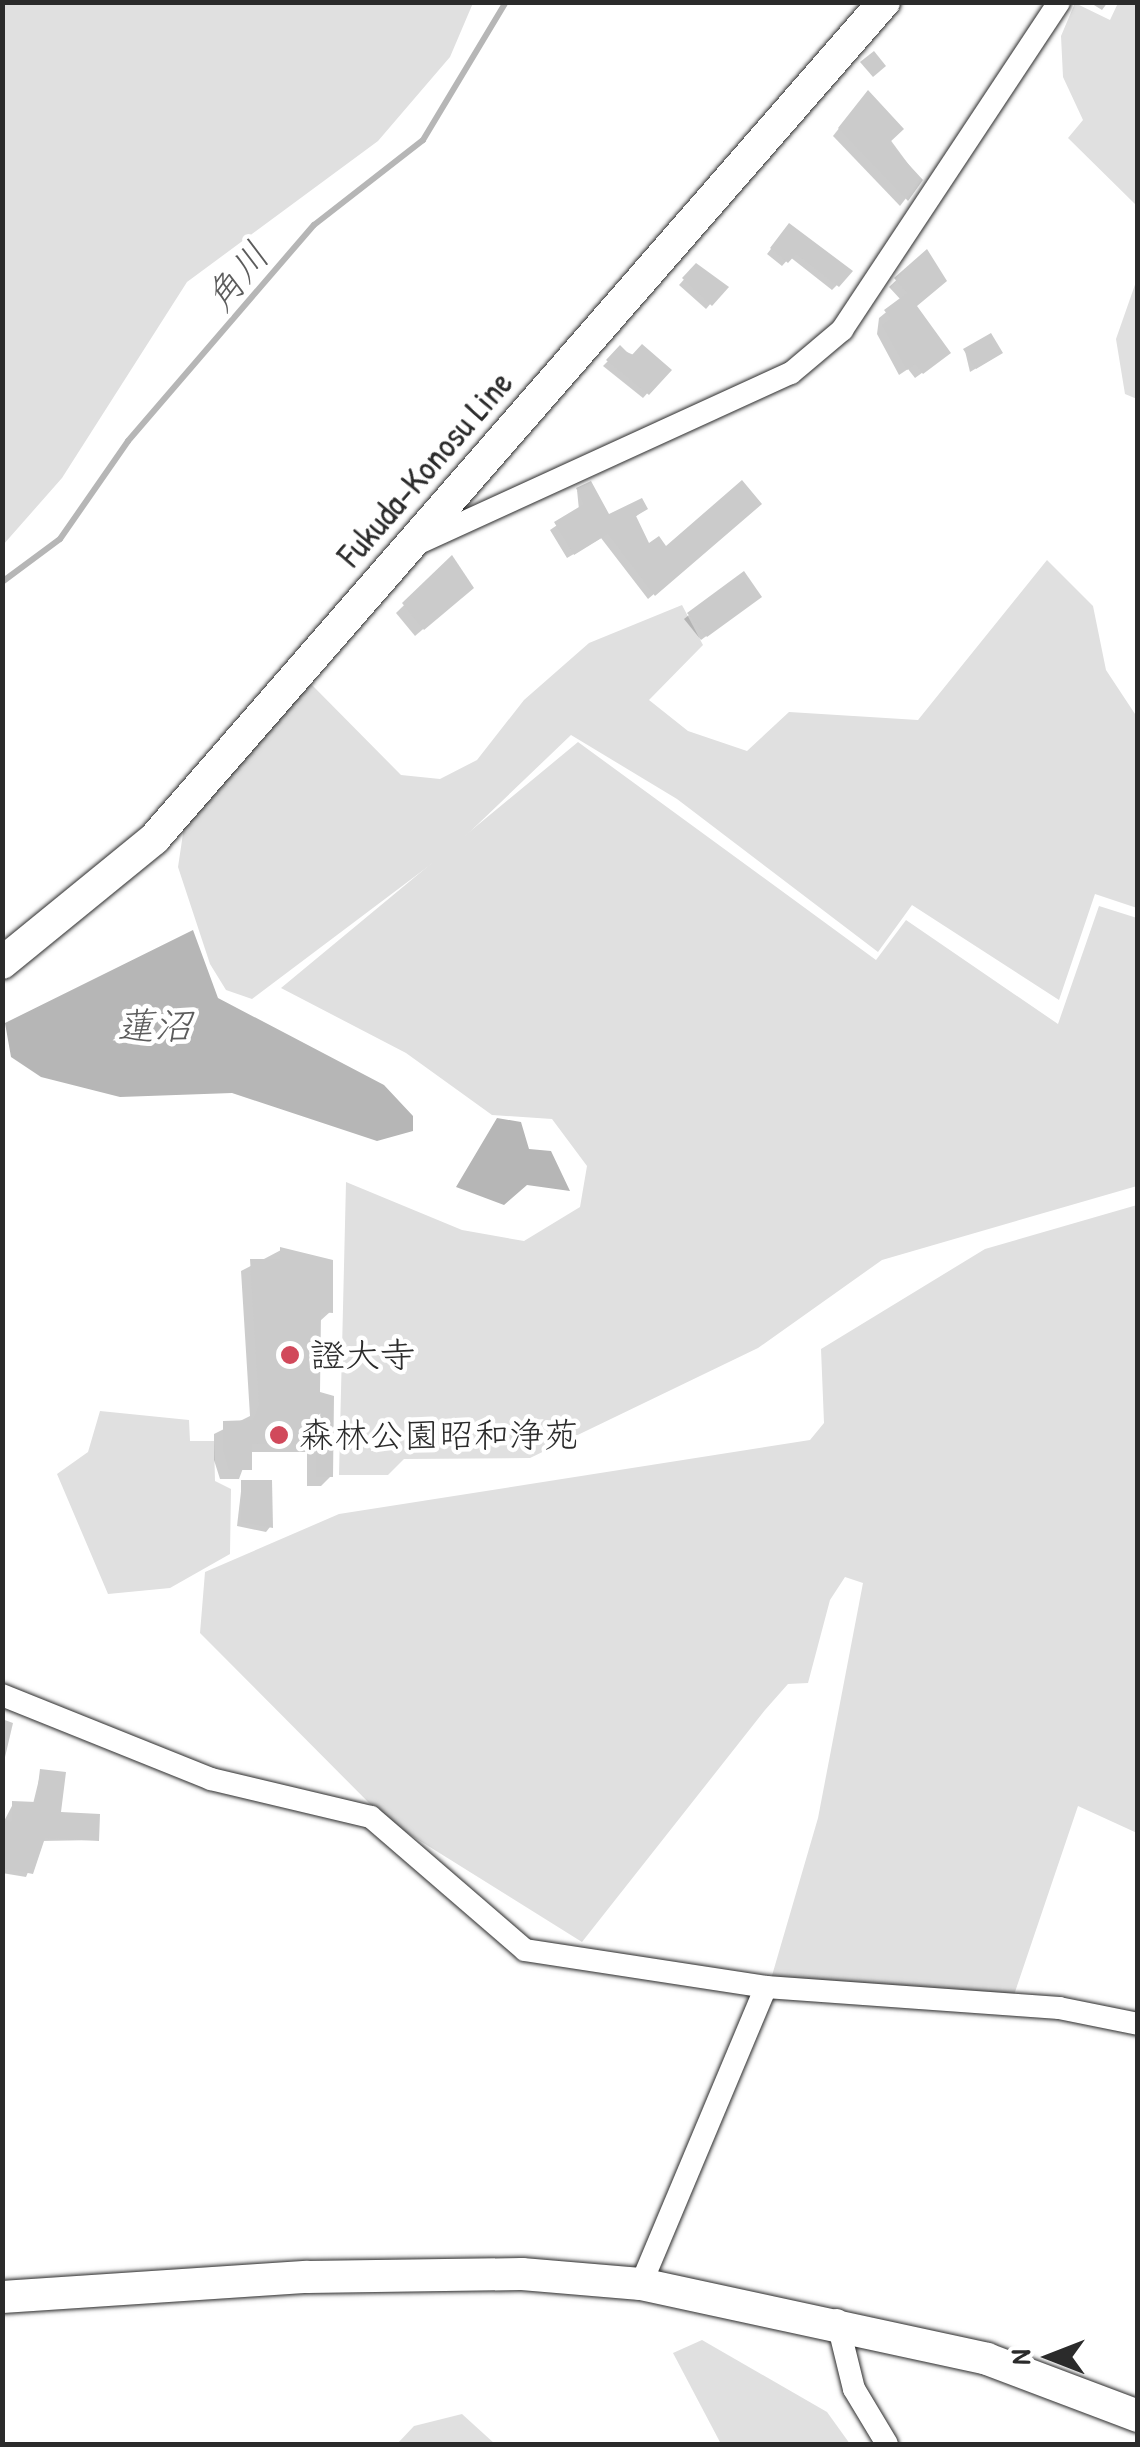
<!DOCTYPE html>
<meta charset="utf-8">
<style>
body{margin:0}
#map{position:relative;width:1140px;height:2447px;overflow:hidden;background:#fff;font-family:"Patrick Hand","Klee One",sans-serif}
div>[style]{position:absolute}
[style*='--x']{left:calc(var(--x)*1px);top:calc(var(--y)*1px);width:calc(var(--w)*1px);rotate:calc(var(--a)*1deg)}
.green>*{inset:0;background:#e0e0e0}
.water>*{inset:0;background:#b6b6b6}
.shadow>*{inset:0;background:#0003}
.stream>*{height:6px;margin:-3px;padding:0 3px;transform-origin:3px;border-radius:3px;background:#b6b6b6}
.building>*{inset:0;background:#cbcbcb}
.roads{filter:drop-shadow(0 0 2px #2b2b2b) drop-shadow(0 0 2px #2b2b2b)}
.minor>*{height:22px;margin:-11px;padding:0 11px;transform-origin:11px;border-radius:11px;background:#fff}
.secondary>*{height:32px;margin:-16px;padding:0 16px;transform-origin:16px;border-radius:16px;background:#fff}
.dots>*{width:28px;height:28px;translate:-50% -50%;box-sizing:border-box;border:5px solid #fff;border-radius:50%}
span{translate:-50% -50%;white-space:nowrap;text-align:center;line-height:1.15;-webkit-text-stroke:9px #fff;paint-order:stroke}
.street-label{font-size:35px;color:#2b2b2b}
.poi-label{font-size:35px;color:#2b2b2b}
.left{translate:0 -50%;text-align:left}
.water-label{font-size:38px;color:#5c5c5c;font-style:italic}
.frame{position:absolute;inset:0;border:5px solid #2b2b2b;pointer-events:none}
.north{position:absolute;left:1000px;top:2307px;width:100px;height:100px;-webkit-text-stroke:8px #fff;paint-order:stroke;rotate:270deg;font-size:28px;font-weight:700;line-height:40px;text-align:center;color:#2b2b2b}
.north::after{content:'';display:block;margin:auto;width:35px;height:45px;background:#2b2b2b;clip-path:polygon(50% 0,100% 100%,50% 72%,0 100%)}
</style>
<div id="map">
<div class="green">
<i style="clip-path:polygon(3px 2px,473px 3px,450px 57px,378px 141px,187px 282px,62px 478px,3px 545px)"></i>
<i style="clip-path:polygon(1075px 3px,1110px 20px,1118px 3px,1137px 4px,1137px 206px,1068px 138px,1083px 120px,1063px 77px,1061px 36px)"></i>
<i style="clip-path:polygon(1137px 279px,1137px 399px,1125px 394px,1116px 339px)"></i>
<i style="clip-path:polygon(1047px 560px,1093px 606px,1106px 670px,1137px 717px,1137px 908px,1095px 894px,1059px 1000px,912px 905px,878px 952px,677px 799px,571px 735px,454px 847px,252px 999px,226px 990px,210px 964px,178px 867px,184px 827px,310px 683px,401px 775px,440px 779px,477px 760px,524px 700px,589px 643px,682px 605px,703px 645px,649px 700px,688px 731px,747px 751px,789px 712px,918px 720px)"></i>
<i style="clip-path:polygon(578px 742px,876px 960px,906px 920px,1058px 1024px,1099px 906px,1137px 918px,1137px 1186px,882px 1260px,758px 1348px,530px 1458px,404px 1459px,388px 1475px,339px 1475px,346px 1182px,462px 1230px,524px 1241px,580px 1207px,587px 1166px,552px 1119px,492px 1115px,406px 1053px,281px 988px)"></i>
<i style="clip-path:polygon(1137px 1205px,1137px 1833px,1078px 1806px,1014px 1995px,771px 1979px,818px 1818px,863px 1583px,845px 1577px,830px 1600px,808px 1683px,788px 1684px,765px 1710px,582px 1942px,385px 1819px,200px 1633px,205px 1572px,339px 1514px,810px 1440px,824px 1423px,821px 1349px,985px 1249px)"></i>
<i style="clip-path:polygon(100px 1411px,189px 1420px,190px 1441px,214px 1441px,215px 1481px,231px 1489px,230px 1554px,170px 1588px,108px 1594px,57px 1474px,88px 1452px)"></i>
<i style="clip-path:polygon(702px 2340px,827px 2412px,850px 2444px,721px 2444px,673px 2353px)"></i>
<i style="clip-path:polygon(462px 2414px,495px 2444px,397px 2444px,414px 2426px)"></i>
</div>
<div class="water">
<i style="clip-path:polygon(193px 930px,218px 998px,384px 1085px,413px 1116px,413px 1131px,377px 1141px,232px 1093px,120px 1097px,41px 1077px,11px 1057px,5px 1023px)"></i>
<i style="clip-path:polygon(497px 1118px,521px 1122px,529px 1149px,551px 1151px,570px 1191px,527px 1185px,504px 1205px,456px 1187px)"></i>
</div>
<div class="shadow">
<i style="clip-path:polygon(1089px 2px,1108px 2px,1102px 10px)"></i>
<i style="clip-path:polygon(861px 100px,920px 180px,900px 206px,833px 136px)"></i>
<i style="clip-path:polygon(785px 231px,850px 272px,832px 290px,790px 257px,782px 266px,767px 254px)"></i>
<i style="clip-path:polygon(926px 252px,914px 306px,941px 359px,915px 378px,908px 369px,899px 375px,877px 334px,879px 318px,901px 300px,889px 287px)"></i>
<i style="clip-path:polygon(696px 266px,725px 287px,706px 309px,679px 285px)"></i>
<i style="clip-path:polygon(620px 349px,668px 370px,643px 398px,603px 366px)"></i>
<i style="clip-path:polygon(965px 351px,995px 357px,970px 372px)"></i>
<i style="clip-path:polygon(577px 490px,608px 517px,645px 509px,634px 518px,648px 547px,666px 549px,753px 510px,648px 599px,601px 538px,567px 558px,550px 530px,579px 510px)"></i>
<i style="clip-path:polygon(451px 559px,463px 595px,415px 636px,396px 613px)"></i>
<i style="clip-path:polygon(754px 601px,701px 640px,684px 619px,689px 615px)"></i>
<i style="clip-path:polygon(281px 1250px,330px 1312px,320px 1321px,318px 1393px,331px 1476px,321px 1486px,307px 1486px,307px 1452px,249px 1452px,239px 1479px,220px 1479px,214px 1460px,214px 1434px,250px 1416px,241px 1271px)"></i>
<i style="clip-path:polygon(242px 1483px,270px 1527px,266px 1532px,237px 1526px)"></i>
<i style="clip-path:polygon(2px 1719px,13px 1723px,2px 1770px)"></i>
<i style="clip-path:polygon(41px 1771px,58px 1814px,97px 1840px,41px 1841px,26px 1877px,2px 1873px,2px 1825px,13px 1804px,33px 1804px)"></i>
</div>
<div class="stream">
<i style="--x:2;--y:582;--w:72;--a:-36.6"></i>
<i style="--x:60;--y:539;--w:119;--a:-55.2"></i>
<i style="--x:128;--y:441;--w:285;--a:-49.3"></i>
<i style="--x:314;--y:225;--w:138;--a:-37.9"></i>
<i style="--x:423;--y:140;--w:161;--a:-59"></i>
</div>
<div class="building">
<i style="clip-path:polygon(874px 51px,886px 66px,873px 77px,860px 62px)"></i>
<i style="clip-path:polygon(868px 90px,904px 129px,889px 143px,923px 180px,908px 201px,838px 128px)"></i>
<i style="clip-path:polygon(789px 223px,853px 271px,839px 287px,796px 254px,788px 263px,770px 248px)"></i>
<i style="clip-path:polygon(927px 249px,947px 281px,917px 306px,951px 353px,923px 374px,915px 364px,907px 370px,882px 325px,891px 319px,884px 310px,907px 293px,894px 278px)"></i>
<i style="clip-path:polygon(696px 263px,729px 287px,712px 306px,682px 278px)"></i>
<i style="clip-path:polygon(991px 333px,1003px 353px,976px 369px,963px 349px)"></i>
<i style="clip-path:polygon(642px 344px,672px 370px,649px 395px,606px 360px,620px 345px,631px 356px)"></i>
<i style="clip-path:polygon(742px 480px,762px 504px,655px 596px,608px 534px,574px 555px,554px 522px,584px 504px,576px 488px,591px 481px,609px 514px,642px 498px,648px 509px,636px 516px,649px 543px,659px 536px,666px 546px)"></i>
<i style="clip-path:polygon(452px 555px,474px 588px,424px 630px,402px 603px)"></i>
<i style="clip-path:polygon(744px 571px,762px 597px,707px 637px,687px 613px)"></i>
<i style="clip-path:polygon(280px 1247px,333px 1260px,333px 1313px,321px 1312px,320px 1392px,334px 1396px,333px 1477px,316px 1477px,316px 1443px,252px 1444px,252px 1470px,229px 1470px,223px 1449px,223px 1421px,253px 1420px,259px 1404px,250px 1259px,280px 1259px)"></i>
<i style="clip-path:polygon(241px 1480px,272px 1480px,273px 1528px,241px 1522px)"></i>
<i style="clip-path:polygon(40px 1769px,66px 1772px,61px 1812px,100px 1814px,99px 1841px,45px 1838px,33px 1874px,2px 1868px,2px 1820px,12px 1822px,12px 1801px,36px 1802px)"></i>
</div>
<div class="roads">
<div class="minor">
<i style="--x:408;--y:548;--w:421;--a:-24.6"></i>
<i style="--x:791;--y:373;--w:67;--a:-40.1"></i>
<i style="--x:842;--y:330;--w:393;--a:-56.5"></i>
<i style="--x:2;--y:1695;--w:225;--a:21.9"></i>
<i style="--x:211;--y:1779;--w:164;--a:13.4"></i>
<i style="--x:371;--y:1817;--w:203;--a:40.8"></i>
<i style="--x:525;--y:1950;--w:244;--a:8.7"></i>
<i style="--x:766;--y:1987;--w:294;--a:4.1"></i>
<i style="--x:1059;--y:2008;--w:81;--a:11.4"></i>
<i style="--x:641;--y:2284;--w:322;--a:-67.2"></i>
<i style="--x:837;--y:2320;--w:71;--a:76.2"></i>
<i style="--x:854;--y:2389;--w:64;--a:59"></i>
</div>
<div class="secondary">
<i style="--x:2;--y:963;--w:196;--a:-39.2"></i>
<i style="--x:154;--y:839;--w:1111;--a:-48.91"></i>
<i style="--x:2;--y:2297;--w:306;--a:-3.8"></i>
<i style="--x:307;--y:2277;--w:215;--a:-0.8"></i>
<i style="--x:522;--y:2274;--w:119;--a:4.8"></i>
<i style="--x:641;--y:2284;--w:354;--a:12.2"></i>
<i style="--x:987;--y:2359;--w:161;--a:20.7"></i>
</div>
</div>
<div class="dots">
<i style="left:290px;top:1355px;background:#d1495b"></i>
<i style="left:279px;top:1435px;background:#d1495b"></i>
</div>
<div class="street-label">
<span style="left:425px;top:469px;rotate:-49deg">Fukuda-Konosu Line</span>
</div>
<div class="poi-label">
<span class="left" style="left:310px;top:1355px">證大寺</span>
<span class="left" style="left:299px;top:1435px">森林公園昭和浄苑</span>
</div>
<div class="water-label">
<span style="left:237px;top:277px;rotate:-51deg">角川</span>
<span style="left:154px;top:1026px">蓮沼</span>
</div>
<div class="frame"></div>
<div class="north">N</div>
</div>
